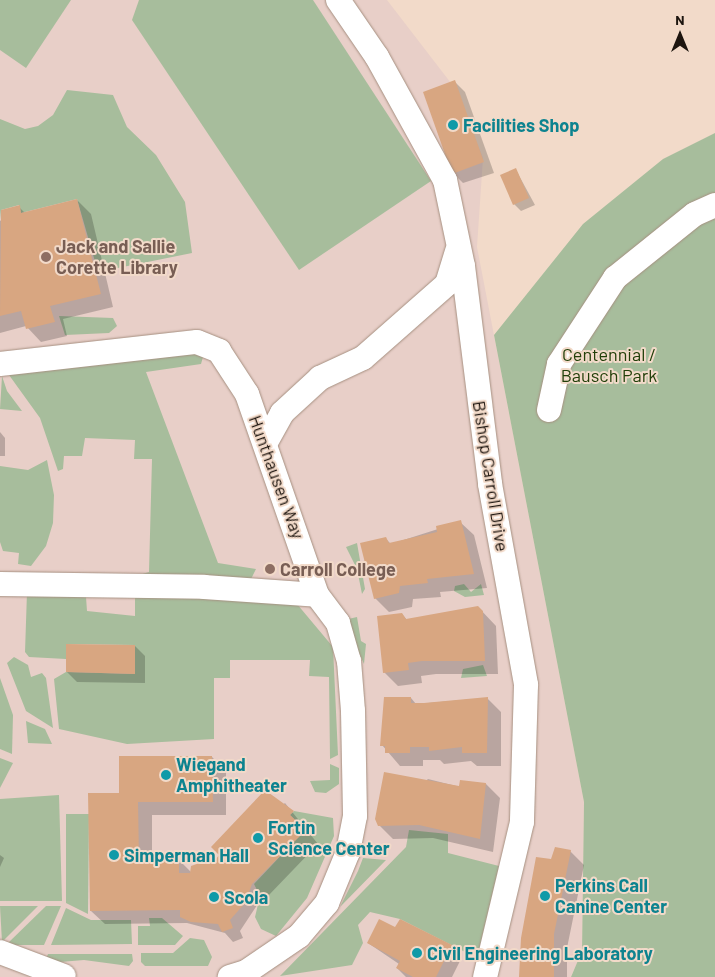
<!DOCTYPE html>
<style>
body{margin:0}
#map{position:relative;width:715px;height:977px;overflow:hidden;background:#f2dac9;font-family:Barlow,sans-serif}
div>[style]{position:absolute}
[style*='--x']{left:calc(var(--x)*1px);top:calc(var(--y)*1px);width:calc(var(--w)*1px);rotate:calc(var(--a)*1deg)}
.education>*{inset:0;background:#e8cfc8}
.green>*{inset:0;background:#a7bd9c}
.shadow>*{inset:0;background:#0003}
.building>*{inset:0;background:#d8a681}
.roads{filter:drop-shadow(0 0 1px #a69081) drop-shadow(0 0 1px #a69081)}
.minor>*{height:24px;margin:-12px;padding:0 12px;transform-origin:12px;border-radius:12px;background:#fff}
.dots>*{width:14px;height:14px;translate:-50% -50%;box-sizing:border-box;border:2px solid #f2dac9;border-radius:50%}
span{translate:-50% -50%;white-space:nowrap;text-align:center;line-height:1.15;-webkit-text-stroke:4px #f2dac9;paint-order:stroke}
.culture-label{font-size:18px;color:#0d838f;font-weight:700}
.left{translate:0 -50%;text-align:left}
.education-label{font-size:18px;color:#785e54;font-weight:700}
.park-label{font-size:18px;color:#213f09}
.street-label{font-size:18px;color:#1d150f}
.north{position:absolute;left:655px;top:10px;width:50px;height:50px;-webkit-text-stroke:4px #f2dac9;paint-order:stroke;rotate:0deg;font-size:14px;font-weight:700;line-height:20px;text-align:center;color:#1d150f}
.north::after{content:'';display:block;margin:auto;width:18px;height:22px;background:#1d150f;clip-path:polygon(50% 0,100% 100%,50% 72%,0 100%)}
</style>
<div id="map">
<div class="education">
<i style="clip-path:polygon(0 0,387px 0,454px 87px,483px 158px,477px 247px,584px 802px,582px 951px,571px 977px,0 977px)"></i>
</div>
<div class="green">
<i style="clip-path:polygon(0 0,71px 0,26px 68px,0 50px)"></i>
<i style="clip-path:polygon(139px 0,313px 0,431px 181px,299px 270px,132px 20px)"></i>
<i style="clip-path:polygon(67px 90px,113px 95px,127px 127px,156px 155px,185px 202px,192px 253px,98px 272px,77px 199px,21px 213px,19px 205px,1px 210px,0 220px,0 119px,25px 129px,38px 126px,53px 115px)"></i>
<i style="clip-path:polygon(715px 133px,715px 977px,571px 977px,582px 951px,584px 802px,494px 335px,583px 224px,663px 159px)"></i>
<i style="clip-path:polygon(59px 316px,113px 318px,117px 326px,109px 333px,65px 335px)"></i>
<i style="clip-path:polygon(194px 354px,203px 357px,201px 364px,146px 372px,218px 563px,256px 569px,251px 579px,139px 575px,149px 572px,152px 459px,134px 459px,135px 440px,85px 438px,82px 456px,64px 456px,63px 469px,58px 471px,40px 418px,9px 375px)"></i>
<i style="clip-path:polygon(2px 376px,7px 391px,22px 411px,0 409px)"></i>
<i style="clip-path:polygon(47px 460px,54px 495px,53px 523px,46px 546px,31px 566px,18px 564px,19px 553px,3px 551px,0 542px,0 466px,28px 470px)"></i>
<i style="clip-path:polygon(357px 543px,365px 589px,362px 594px,357px 569px,346px 547px)"></i>
<i style="clip-path:polygon(464px 584px,471px 592px,481px 584px,484px 595px,465px 597px,454px 591px,455px 586px)"></i>
<i style="clip-path:polygon(27px 592px,86px 597px,87px 611px,135px 616px,135px 595px,297px 604px,333px 647px,338px 755px,330px 759px,329px 677px,309px 676px,310px 660px,230px 660px,230px 678px,214px 678px,214px 739px,127px 744px,59px 729px,54px 679px,66px 672px,135px 674px,135px 645px,66px 644px,66px 659px,29px 657px,25px 652px)"></i>
<i style="clip-path:polygon(357px 617px,361px 641px,366px 644px,364px 664px,344px 620px)"></i>
<i style="clip-path:polygon(14px 657px,28px 665px,31px 677px,42px 673px,46px 678px,53px 728px,26px 711px,7px 663px)"></i>
<i style="clip-path:polygon(483px 665px,487px 676px,461px 678px,463px 669px)"></i>
<i style="clip-path:polygon(0 678px,13px 715px,12px 754px,0 749px)"></i>
<i style="clip-path:polygon(26px 721px,45px 729px,52px 744px,28px 743px)"></i>
<i style="clip-path:polygon(0 758px,13px 763px,0 788px)"></i>
<i style="clip-path:polygon(330px 764px,339px 768px,339px 784px,326px 793px,315px 792px,310px 781px,330px 780px)"></i>
<i style="clip-path:polygon(59px 795px,62px 901px,0 901px,0 799px)"></i>
<i style="clip-path:polygon(294px 811px,333px 818px,334px 836px,307px 898px,276px 936px,261px 929px,255px 917px,260px 896px,254px 884px,305px 830px,290px 815px)"></i>
<i style="clip-path:polygon(66px 814px,89px 814px,88px 914px,66px 903px)"></i>
<i style="clip-path:polygon(409px 830px,448px 834px,448px 853px,499px 866px,477px 958px,400px 919px,370px 912px,358px 925px,363px 943px,352px 965px,280px 976px,406px 847px)"></i>
<i style="clip-path:polygon(363px 858px,386px 860px,340px 907px,358px 871px)"></i>
<i style="clip-path:polygon(0 906px,38px 906px,2px 942px)"></i>
<i style="clip-path:polygon(46px 906px,61px 906px,44px 945px,6px 945px)"></i>
<i style="clip-path:polygon(66px 908px,91px 920px,131px 920px,132px 944px,51px 945px)"></i>
<i style="clip-path:polygon(149px 918px,162px 918px,183px 936px,175px 945px,138px 945px,138px 926px,150px 926px)"></i>
<i style="clip-path:polygon(190px 938px,204px 940px,212px 957px,208px 966px,145px 966px,141px 962px,141px 953px,173px 953px)"></i>
<i style="clip-path:polygon(48px 954px,132px 954px,133px 961px,129px 966px,84px 960px,60px 962px,46px 959px)"></i>
</div>
<div class="shadow">
<i style="clip-path:polygon(455px 82px,465px 92px,494px 173px,463px 183px,453px 173px)"></i>
<i style="clip-path:polygon(516px 170px,535px 205px,521px 211px,514px 204px)"></i>
<i style="clip-path:polygon(77px 200px,91px 214px,113px 307px,63px 319px,67px 336px,41px 342px,26px 326px,0 333px,0 221px,19px 207px,25px 213px)"></i>
<i style="clip-path:polygon(0 432px,5px 438px,5px 456px,0 456px)"></i>
<i style="clip-path:polygon(460px 522px,474px 535px,487px 588px,440px 592px,441px 597px,413px 599px,412px 607px,389px 612px,375px 598px,386px 539px,391px 544px)"></i>
<i style="clip-path:polygon(478px 607px,496px 626px,498px 674px,436px 674px,421px 676px,422px 683px,398px 686px,384px 672px,402px 614px,407px 620px)"></i>
<i style="clip-path:polygon(135px 646px,145px 656px,145px 683px,77px 682px,67px 672px)"></i>
<i style="clip-path:polygon(411px 698px,416px 704px,487px 698px,501px 712px,501px 766px,477px 766px,471px 761px,444px 764px,440px 760px,423px 760px,423px 766px,400px 766px,382px 745px)"></i>
<i style="clip-path:polygon(212px 757px,226px 771px,226px 815px,152px 815px,152px 859px,178px 859px,191px 872px,213px 864px,285px 803px,318px 844px,268px 896px,265px 893px,240px 931px,243px 938px,233px 942px,225px 933px,187px 923px,105px 924px,91px 911px,120px 794px)"></i>
<i style="clip-path:polygon(428px 779px,460px 787px,486px 784px,500px 798px,493px 852px,433px 838px,393px 839px,379px 825px)"></i>
<i style="clip-path:polygon(570px 851px,584px 865px,567px 948px,567px 977px,521px 977px,552px 860px)"></i>
<i style="clip-path:polygon(0 855px,4px 858px,0 867px)"></i>
<i style="clip-path:polygon(400px 920px,452px 946px,462px 957px,452px 977px,406px 977px,397px 968px,399px 964px,368px 943px,396px 928px)"></i>
</div>
<div class="building">
<i style="clip-path:polygon(455px 80px,484px 162px,452px 174px,423px 92px)"></i>
<i style="clip-path:polygon(516px 168px,529px 198px,513px 205px,500px 175px)"></i>
<i style="clip-path:polygon(77px 199px,101px 294px,50px 306px,55px 322px,26px 329px,21px 311px,0 316px,1px 210px,20px 205px,21px 213px)"></i>
<i style="clip-path:polygon(461px 520px,474px 574px,427px 579px,428px 583px,400px 586px,399px 593px,374px 599px,360px 543px,386px 537px,389px 543px,437px 532px,436px 526px)"></i>
<i style="clip-path:polygon(478px 606px,483px 611px,485px 661px,422px 661px,408px 663px,409px 670px,383px 673px,377px 616px,402px 613px,406px 619px)"></i>
<i style="clip-path:polygon(66px 644px,135px 645px,135px 674px,66px 672px)"></i>
<i style="clip-path:polygon(384px 697px,411px 697px,411px 703px,424px 703px,488px 697px,487px 753px,462px 753px,462px 747px,429px 751px,429px 747px,410px 747px,410px 753px,385px 753px,385px 746px,380px 746px)"></i>
<i style="clip-path:polygon(119px 756px,212px 756px,213px 802px,138px 802px,139px 858px,179px 858px,179px 873px,190px 873px,191px 866px,205px 861px,213px 863px,219px 855px,211px 847px,265px 790px,294px 811px,290px 815px,306px 830px,252px 884px,245px 903px,230px 920px,233px 928px,222px 932px,218px 924px,191px 922px,180px 917px,180px 910px,90px 911px,88px 793px,119px 793px)"></i>
<i style="clip-path:polygon(384px 772px,459px 786px,460px 780px,486px 783px,480px 839px,419px 825px,378px 826px,375px 819px)"></i>
<i style="clip-path:polygon(555px 847px,571px 850px,554px 934px,554px 977px,519px 977px,521px 938px,536px 857px,551px 859px)"></i>
<i style="clip-path:polygon(379px 919px,395px 927px,400px 919px,452px 945px,436px 977px,413px 977px,396px 968px,400px 961px,367px 943px)"></i>
</div>
<div class="roads">
<div class="minor">
<i style="--x:338;--y:0;--w:69;--a:55.6"></i>
<i style="--x:377;--y:57;--w:141;--a:61.1"></i>
<i style="--x:445;--y:180;--w:88;--a:78.2"></i>
<i style="--x:463;--y:266;--w:220;--a:82.9"></i>
<i style="--x:490;--y:484;--w:204;--a:79.8"></i>
<i style="--x:526;--y:685;--w:137;--a:91.7"></i>
<i style="--x:522;--y:822;--w:159;--a:103.4"></i>
<i style="--x:0;--y:364;--w:198;--a:-6.4"></i>
<i style="--x:197;--y:342;--w:24;--a:22"></i>
<i style="--x:219;--y:351;--w:51;--a:56.9"></i>
<i style="--x:247;--y:394;--w:213;--a:70.8"></i>
<i style="--x:317;--y:595;--w:35;--a:53"></i>
<i style="--x:338;--y:623;--w:40;--a:74"></i>
<i style="--x:349;--y:661;--w:50;--a:85.4"></i>
<i style="--x:353;--y:711;--w:105;--a:88.9"></i>
<i style="--x:355;--y:816;--w:37;--a:101"></i>
<i style="--x:348;--y:852;--w:55;--a:112.4"></i>
<i style="--x:327;--y:903;--w:43;--a:130.3"></i>
<i style="--x:299;--y:936;--w:64;--a:145.8"></i>
<i style="--x:246;--y:972;--w:17;--a:163"></i>
<i style="--x:549;--y:410;--w:47;--a:-77.7"></i>
<i style="--x:559;--y:364;--w:103;--a:-56.9"></i>
<i style="--x:615;--y:278;--w:102;--a:-38.7"></i>
<i style="--x:695;--y:214;--w:22;--a:-24"></i>
<i style="--x:265;--y:444;--w:35;--a:-61"></i>
<i style="--x:282;--y:413;--w:52;--a:-42.6"></i>
<i style="--x:320;--y:378;--w:47;--a:-24.9"></i>
<i style="--x:363;--y:358;--w:112;--a:-41.4"></i>
<i style="--x:447;--y:284;--w:34;--a:-73"></i>
<i style="--x:0;--y:584;--w:204;--a:0.8"></i>
<i style="--x:204;--y:587;--w:113;--a:4"></i>
<i style="--x:0;--y:952;--w:68;--a:20.6"></i>
</div>
</div>
<div class="dots">
<i style="left:453px;top:125px;background:#0f9aa8"></i>
<i style="left:46px;top:257px;background:#8d6e63"></i>
<i style="left:270px;top:569px;background:#8d6e63"></i>
<i style="left:166px;top:775px;background:#0f9aa8"></i>
<i style="left:258px;top:838px;background:#0f9aa8"></i>
<i style="left:114px;top:855px;background:#0f9aa8"></i>
<i style="left:545px;top:896px;background:#0f9aa8"></i>
<i style="left:214px;top:897px;background:#0f9aa8"></i>
<i style="left:417px;top:953px;background:#0f9aa8"></i>
</div>
<div class="culture-label">
<span class="left" style="left:463px;top:125px">Facilities Shop</span>
<span class="left" style="left:176px;top:775px">Wiegand<br>Amphitheater</span>
<span class="left" style="left:268px;top:838px">Fortin<br>Science Center</span>
<span class="left" style="left:124px;top:855px">Simperman Hall</span>
<span class="left" style="left:555px;top:896px">Perkins Call<br>Canine Center</span>
<span class="left" style="left:224px;top:897px">Scola</span>
<span class="left" style="left:427px;top:953px">Civil Engineering Laboratory</span>
</div>
<div class="education-label">
<span class="left" style="left:56px;top:257px">Jack and Sallie<br>Corette Library</span>
<span class="left" style="left:280px;top:569px">Carroll College</span>
</div>
<div class="park-label">
<span style="left:609px;top:365px">Centennial /<br>Bausch Park</span>
</div>
<div class="street-label">
<span style="left:491px;top:476px;rotate:81deg">Bishop Carroll Drive</span>
<span style="left:277px;top:477px;rotate:70deg">Hunthausen Way</span>
</div>
<div class="north">N</div>
</div>
